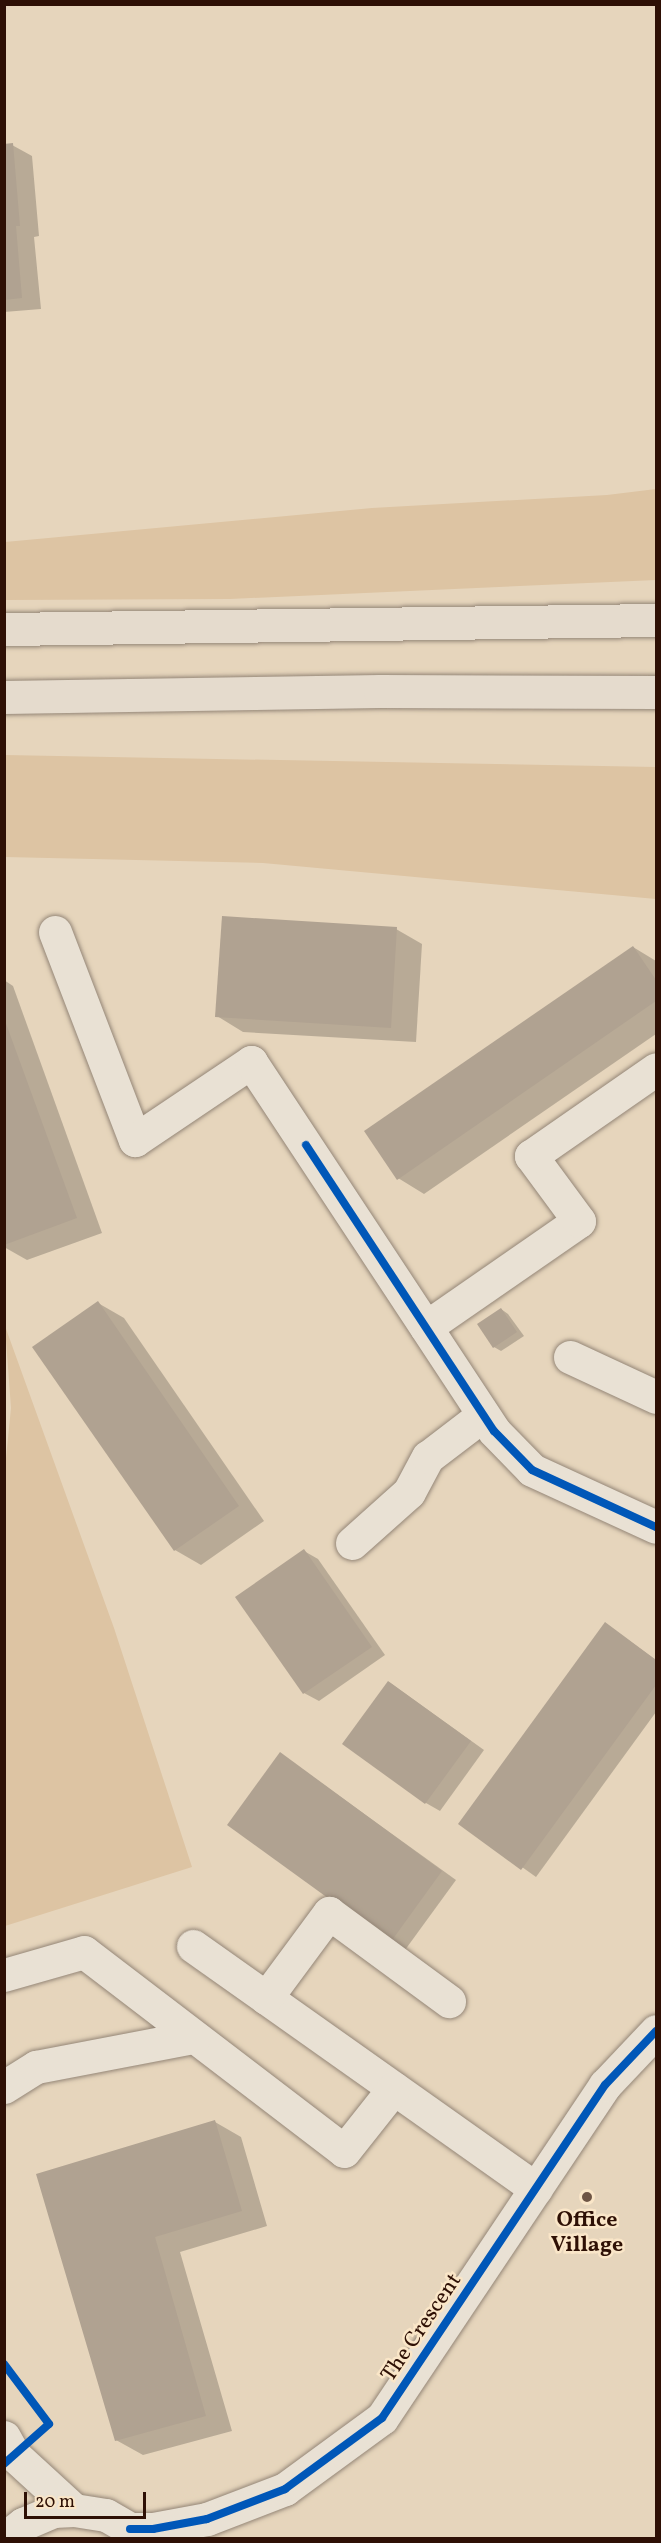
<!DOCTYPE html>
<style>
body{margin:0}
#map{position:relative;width:661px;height:2543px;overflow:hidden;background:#e6d5bc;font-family:Vollkorn,serif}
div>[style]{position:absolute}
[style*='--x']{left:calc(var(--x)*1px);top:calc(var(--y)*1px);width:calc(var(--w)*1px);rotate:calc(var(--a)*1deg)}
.green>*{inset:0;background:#ddc4a3}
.shadow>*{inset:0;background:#0003}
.building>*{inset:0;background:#b0a291}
.roads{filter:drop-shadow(0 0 2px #948677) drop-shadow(0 0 2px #948677)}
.minor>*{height:33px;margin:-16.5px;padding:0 16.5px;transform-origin:16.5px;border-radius:16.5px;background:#e9e1d4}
.highway>*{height:33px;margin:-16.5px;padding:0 16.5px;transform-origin:16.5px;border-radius:16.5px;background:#e5dbcd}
.cycleway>*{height:8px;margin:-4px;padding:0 4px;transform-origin:4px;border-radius:4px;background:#0057b8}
.dots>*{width:16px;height:16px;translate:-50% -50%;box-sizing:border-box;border:3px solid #fae6c8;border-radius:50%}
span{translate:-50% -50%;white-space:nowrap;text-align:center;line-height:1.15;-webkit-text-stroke:5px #fae6c8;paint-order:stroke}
.poi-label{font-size:22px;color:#2e1005;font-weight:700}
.street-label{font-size:22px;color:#2e1005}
.frame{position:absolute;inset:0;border:6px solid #2e1005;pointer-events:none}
.scale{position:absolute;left:24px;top:2492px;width:122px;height:27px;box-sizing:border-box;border:3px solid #2e1005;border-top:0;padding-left:8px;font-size:18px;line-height:21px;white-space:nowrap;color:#2e1005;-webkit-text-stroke:4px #fae6c8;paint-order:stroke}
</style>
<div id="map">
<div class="green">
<i style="clip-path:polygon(656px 489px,656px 580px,230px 599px,5px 600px,5px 542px,372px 508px,607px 495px)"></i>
<i style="clip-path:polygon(5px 755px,656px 767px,656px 899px,263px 863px,5px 857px)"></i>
<i style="clip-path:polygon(5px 1326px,114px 1628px,192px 1867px,5px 1926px,4px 1478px,11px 1408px)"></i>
</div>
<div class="shadow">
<i style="clip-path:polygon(4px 145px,12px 145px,32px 156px,39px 236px,34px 237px,41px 309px,4px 312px)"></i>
<i style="clip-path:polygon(396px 929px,422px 944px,416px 1042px,243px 1032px,217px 1016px)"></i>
<i style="clip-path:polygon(633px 947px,656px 961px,656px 1034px,424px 1194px,398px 1178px)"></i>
<i style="clip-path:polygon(4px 980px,13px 986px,102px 1233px,27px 1260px,4px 1247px)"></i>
<i style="clip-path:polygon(98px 1303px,124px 1318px,264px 1521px,201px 1565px,175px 1550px)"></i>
<i style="clip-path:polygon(501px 1309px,508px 1314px,524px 1336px,501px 1351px,494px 1347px,479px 1325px)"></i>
<i style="clip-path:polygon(304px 1551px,318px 1559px,385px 1655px,319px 1701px,304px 1693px,238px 1597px)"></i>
<i style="clip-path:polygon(606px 1624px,656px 1660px,656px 1712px,536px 1877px,460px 1823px)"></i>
<i style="clip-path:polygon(389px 1682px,484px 1750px,440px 1811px,426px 1803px)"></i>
<i style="clip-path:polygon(281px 1754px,456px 1880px,405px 1950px,391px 1942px)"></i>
<i style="clip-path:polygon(215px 2122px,241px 2137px,267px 2226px,180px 2252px,232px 2431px,143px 2455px,116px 2440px,38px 2175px)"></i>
</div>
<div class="building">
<i style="clip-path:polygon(13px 143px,20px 226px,16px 226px,22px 298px,4px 300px,4px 144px)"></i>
<i style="clip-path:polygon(222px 916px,397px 927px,391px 1028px,215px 1017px)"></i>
<i style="clip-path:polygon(633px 946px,656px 980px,656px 1001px,397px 1180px,364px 1131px)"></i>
<i style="clip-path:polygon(4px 1018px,77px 1218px,4px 1245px)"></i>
<i style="clip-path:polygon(98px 1301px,239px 1506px,174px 1551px,32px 1347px)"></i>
<i style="clip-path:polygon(501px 1308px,517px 1332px,493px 1348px,477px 1324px)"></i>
<i style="clip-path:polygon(304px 1549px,372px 1647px,303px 1694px,235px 1597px)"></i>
<i style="clip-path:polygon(605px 1622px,656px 1660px,656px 1685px,521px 1870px,458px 1824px)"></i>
<i style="clip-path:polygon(388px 1681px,471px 1741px,425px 1804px,342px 1744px)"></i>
<i style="clip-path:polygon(280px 1752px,442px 1871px,390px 1943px,227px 1825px)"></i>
<i style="clip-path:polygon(215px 2120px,242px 2211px,155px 2237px,206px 2416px,115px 2441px,36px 2174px)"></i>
</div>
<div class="roads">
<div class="minor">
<i style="--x:55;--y:932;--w:223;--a:69"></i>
<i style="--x:135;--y:1140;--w:140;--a:-33.9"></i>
<i style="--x:251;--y:1062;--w:442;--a:56.6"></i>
<i style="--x:494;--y:1431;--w:54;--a:45.7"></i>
<i style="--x:532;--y:1470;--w:136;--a:24.7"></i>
<i style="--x:426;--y:1327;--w:186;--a:-34.7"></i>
<i style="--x:579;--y:1221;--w:81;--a:-126.4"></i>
<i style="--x:531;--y:1156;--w:152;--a:-34.8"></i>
<i style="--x:570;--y:1357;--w:95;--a:24.9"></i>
<i style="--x:352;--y:1543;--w:76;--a:-41.8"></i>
<i style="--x:409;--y:1492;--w:40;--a:-62"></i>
<i style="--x:428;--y:1457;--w:69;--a:-37.4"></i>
<i style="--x:193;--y:1946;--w:420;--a:35.3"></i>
<i style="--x:4;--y:1975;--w:83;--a:-16"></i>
<i style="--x:84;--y:1952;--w:327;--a:37.4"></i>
<i style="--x:344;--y:2151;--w:80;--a:-51.6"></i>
<i style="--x:266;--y:1998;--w:106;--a:-53.5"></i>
<i style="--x:329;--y:1913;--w:149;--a:36.3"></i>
<i style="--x:4;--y:2087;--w:38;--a:-32"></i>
<i style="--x:36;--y:2067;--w:161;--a:-10.8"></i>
<i style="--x:4;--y:2437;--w:21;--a:61"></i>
<i style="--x:14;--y:2455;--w:81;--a:42.5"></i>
<i style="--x:130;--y:2529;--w:23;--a:0"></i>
<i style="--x:153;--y:2529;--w:55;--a:-10.5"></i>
<i style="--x:207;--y:2519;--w:84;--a:-21"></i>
<i style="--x:285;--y:2489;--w:120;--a:-36.2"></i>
<i style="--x:382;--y:2418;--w:401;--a:-56.2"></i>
<i style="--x:605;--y:2085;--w:74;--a:-46.6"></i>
<i style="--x:5;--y:2538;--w:23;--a:-38"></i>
<i style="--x:23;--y:2524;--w:33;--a:-23"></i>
<i style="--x:53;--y:2511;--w:21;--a:-3"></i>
<i style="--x:74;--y:2510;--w:32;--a:9"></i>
<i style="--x:106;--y:2515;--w:28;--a:30"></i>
<i style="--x:130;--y:2529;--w:13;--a:42"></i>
</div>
<div class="highway">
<i style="--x:4;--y:629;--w:652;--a:-0.79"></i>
<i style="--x:4;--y:697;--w:376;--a:-0.9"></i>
<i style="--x:380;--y:691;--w:276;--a:0.2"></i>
</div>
</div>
<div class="cycleway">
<i style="--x:306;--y:1145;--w:342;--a:56.7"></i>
<i style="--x:494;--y:1431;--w:54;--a:45.7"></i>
<i style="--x:532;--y:1470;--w:136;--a:24.7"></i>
<i style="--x:4;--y:2364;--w:75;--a:53.1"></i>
<i style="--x:49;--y:2424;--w:60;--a:138.4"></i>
<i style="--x:130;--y:2529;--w:23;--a:0"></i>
<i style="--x:153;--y:2529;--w:55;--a:-10.5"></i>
<i style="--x:207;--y:2519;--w:84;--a:-21"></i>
<i style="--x:285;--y:2489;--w:120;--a:-36.2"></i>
<i style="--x:382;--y:2418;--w:401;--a:-56.2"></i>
<i style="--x:605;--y:2085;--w:74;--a:-46.6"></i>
</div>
<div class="dots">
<i style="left:587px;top:2197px;background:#6e5545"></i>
</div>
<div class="poi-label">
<span style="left:587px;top:2233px">Office<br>Village</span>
</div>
<div class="street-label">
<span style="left:422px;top:2328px;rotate:-56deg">The Crescent</span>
</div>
<div class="frame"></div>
<div class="scale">20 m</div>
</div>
